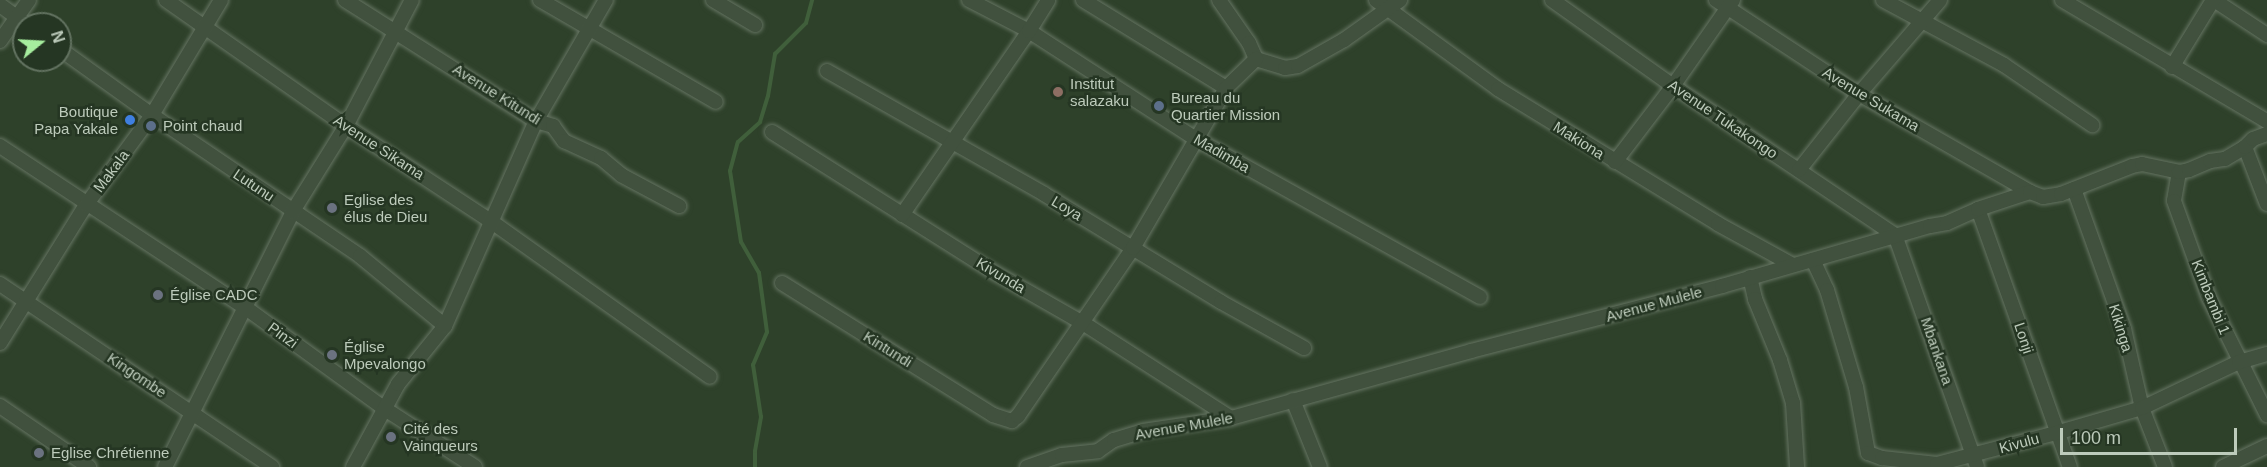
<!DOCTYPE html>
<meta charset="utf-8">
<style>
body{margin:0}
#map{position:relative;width:2267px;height:467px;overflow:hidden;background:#2e412a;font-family:Arial,sans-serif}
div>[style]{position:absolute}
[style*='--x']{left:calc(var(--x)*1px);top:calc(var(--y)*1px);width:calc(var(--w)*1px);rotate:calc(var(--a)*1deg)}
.stream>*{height:4px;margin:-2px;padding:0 2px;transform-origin:2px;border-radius:2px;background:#405f3b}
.roads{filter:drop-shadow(0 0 2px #657462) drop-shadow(0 0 2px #657462)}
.street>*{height:14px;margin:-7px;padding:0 7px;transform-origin:7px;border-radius:7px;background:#41513e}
.dots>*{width:16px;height:16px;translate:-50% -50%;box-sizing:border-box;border:3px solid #253623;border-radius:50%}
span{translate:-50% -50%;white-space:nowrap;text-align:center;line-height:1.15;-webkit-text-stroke:5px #253623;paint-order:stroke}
.poi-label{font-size:15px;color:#bdcbbb}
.left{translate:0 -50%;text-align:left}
.right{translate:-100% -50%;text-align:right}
.street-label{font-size:15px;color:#bdcbbb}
.north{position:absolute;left:12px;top:12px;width:60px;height:60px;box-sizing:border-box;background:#253623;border:2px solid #627260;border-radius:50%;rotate:72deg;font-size:16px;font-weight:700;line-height:24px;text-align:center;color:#bdcbbb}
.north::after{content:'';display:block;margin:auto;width:21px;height:27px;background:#a6ee9e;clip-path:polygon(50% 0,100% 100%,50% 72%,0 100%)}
.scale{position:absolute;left:2060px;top:428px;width:177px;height:27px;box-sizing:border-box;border:3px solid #bdcbbb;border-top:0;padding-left:8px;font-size:18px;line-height:21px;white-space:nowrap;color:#bdcbbb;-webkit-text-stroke:4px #253623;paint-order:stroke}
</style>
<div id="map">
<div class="stream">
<i style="--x:755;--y:467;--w:16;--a:-90"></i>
<i style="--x:755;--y:451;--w:35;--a:-80"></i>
<i style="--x:761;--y:417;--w:53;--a:-98.7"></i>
<i style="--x:753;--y:365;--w:36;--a:-67"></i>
<i style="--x:767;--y:332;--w:60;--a:-97.7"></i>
<i style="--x:759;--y:273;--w:36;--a:-120"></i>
<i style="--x:741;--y:242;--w:72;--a:-98.8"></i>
<i style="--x:730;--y:171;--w:30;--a:-75"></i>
<i style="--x:738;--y:142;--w:30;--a:-42"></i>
<i style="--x:760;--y:122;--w:27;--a:-73"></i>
<i style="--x:768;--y:96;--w:43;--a:-80.5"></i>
<i style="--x:775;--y:54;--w:44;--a:-45"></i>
<i style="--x:806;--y:23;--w:24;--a:-75"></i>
</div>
<div class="roads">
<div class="street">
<i style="--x:166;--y:0;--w:220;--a:35"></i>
<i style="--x:346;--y:126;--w:175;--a:33.3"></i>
<i style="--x:492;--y:222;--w:267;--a:35.4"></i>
<i style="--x:345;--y:0;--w:226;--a:32.4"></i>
<i style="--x:536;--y:121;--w:18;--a:16"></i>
<i style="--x:553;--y:126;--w:19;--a:54"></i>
<i style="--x:564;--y:141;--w:41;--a:24.7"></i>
<i style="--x:601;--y:158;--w:26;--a:40"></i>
<i style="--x:621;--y:175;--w:66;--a:28.1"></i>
<i style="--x:540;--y:0;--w:203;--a:30.1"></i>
<i style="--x:713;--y:0;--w:49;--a:30.8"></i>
<i style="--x:969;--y:0;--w:68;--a:27.3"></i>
<i style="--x:1029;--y:31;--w:199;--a:32.9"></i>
<i style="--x:1196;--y:139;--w:325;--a:29.1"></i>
<i style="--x:1083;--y:0;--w:168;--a:31.6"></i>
<i style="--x:1219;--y:0;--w:52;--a:55.1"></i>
<i style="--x:1249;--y:43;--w:17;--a:66"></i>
<i style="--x:1376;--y:0;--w:151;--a:36.1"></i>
<i style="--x:1498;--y:89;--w:258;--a:31.5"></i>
<i style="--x:1718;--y:224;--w:85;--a:28.7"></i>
<i style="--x:1552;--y:0;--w:148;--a:35.4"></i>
<i style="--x:1673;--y:86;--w:267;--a:33.9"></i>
<i style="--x:1895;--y:235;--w:246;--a:70.5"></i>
<i style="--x:1716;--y:0;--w:171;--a:33.3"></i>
<i style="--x:1859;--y:94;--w:197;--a:29.8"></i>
<i style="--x:1883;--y:0;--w:137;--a:28.2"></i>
<i style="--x:2004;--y:65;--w:107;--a:34.3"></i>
<i style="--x:2062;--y:0;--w:238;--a:30.6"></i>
<i style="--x:2214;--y:0;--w:64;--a:33.4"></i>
<i style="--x:0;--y:5;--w:32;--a:36"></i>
<i style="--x:0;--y:41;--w:50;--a:-54.7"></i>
<i style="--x:60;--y:49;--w:113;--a:35.7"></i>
<i style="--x:152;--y:115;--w:251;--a:34.1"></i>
<i style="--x:360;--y:256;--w:110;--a:39.5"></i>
<i style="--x:1256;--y:59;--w:30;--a:17"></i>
<i style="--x:1285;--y:68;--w:13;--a:-9"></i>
<i style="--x:1298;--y:66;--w:53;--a:-29.5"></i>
<i style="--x:1344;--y:40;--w:69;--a:-35.5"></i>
<i style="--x:2172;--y:67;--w:79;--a:-58.5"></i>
<i style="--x:827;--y:71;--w:249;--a:29.5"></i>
<i style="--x:1044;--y:194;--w:207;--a:31.4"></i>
<i style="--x:1221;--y:302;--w:95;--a:29"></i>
<i style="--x:772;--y:132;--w:266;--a:32.3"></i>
<i style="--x:997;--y:274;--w:99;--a:29.7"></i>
<i style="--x:1083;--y:323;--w:176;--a:32.7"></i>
<i style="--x:0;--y:146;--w:295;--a:33.4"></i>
<i style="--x:246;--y:308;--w:172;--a:36"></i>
<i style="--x:385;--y:409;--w:107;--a:32.8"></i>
<i style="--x:2245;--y:147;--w:61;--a:68.9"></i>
<i style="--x:1615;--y:162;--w:96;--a:-52.7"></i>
<i style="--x:1673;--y:86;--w:105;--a:-55.1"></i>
<i style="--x:1799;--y:170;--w:97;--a:-51.7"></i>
<i style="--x:1859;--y:94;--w:124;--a:-49.2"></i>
<i style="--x:2179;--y:172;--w:29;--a:100"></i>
<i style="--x:2174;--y:201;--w:103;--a:70.2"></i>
<i style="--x:2209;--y:298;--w:131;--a:63.6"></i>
<i style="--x:2074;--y:189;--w:149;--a:70.3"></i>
<i style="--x:2124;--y:329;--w:81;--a:77.2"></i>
<i style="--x:2142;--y:408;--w:63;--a:68.7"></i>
<i style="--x:1978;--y:209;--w:274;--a:70.4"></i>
<i style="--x:902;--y:215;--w:224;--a:-55.4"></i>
<i style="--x:1029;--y:31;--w:36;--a:-58"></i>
<i style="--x:1813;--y:260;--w:33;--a:65"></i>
<i style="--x:1827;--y:290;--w:101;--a:73.4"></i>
<i style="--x:1856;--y:387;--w:67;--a:79.7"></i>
<i style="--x:1868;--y:453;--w:15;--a:20"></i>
<i style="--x:1882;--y:458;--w:55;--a:6.2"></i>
<i style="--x:1937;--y:464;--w:123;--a:-14.6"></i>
<i style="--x:2056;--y:433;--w:90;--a:-16.2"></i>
<i style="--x:2142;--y:408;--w:107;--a:-25.4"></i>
<i style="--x:2239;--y:362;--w:29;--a:-16"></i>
<i style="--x:1750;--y:277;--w:23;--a:77"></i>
<i style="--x:1755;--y:299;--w:66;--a:67.7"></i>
<i style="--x:1780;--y:360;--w:45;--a:73.2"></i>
<i style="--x:1793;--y:403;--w:64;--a:86.4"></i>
<i style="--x:782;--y:283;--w:249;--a:32"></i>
<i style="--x:993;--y:415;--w:20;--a:18"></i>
<i style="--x:1012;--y:421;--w:8;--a:-40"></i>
<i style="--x:1018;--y:416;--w:204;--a:-55.6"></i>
<i style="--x:1133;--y:248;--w:185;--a:-59.8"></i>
<i style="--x:1226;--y:88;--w:42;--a:-44"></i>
<i style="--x:0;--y:284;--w:328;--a:33.9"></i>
<i style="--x:0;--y:343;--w:163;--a:-58.1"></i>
<i style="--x:86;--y:205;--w:112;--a:-53.7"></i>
<i style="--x:152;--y:115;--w:134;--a:-59"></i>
<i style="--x:1293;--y:400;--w:72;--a:68.1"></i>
<i style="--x:0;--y:406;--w:108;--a:34.4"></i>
<i style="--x:165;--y:467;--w:286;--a:-63.4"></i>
<i style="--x:293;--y:211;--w:100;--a:-58.1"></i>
<i style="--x:346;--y:126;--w:142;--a:-62.4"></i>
<i style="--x:353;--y:467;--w:94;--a:-61.5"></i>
<i style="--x:398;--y:384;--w:75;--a:-51"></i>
<i style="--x:445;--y:326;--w:224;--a:-66.1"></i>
<i style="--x:536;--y:121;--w:140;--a:-60"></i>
<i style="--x:1027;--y:467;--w:37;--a:-19"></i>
<i style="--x:1062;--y:455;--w:36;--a:-6"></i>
<i style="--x:1098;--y:451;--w:19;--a:-35"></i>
<i style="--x:1114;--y:440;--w:30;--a:-17"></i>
<i style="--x:1143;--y:431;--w:89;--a:-8.4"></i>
<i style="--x:1231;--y:418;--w:249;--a:-15.6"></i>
<i style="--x:1471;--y:351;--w:259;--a:-14.5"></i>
<i style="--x:1722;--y:286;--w:216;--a:-16.1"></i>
<i style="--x:1930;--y:226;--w:17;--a:-10"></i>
<i style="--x:1947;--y:223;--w:34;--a:-24"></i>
<i style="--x:1978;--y:209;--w:55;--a:-18.1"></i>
<i style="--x:2030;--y:192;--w:14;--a:21"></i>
<i style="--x:2043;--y:197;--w:18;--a:-9"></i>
<i style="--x:2061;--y:194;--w:76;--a:-21.5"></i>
<i style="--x:2132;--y:166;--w:10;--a:-11"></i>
<i style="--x:2142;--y:164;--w:38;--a:12"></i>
<i style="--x:2179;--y:172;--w:10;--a:-11"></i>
<i style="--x:2189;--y:170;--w:23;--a:-23"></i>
<i style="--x:2210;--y:161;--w:15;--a:-8"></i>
<i style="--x:2225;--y:159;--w:23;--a:-31"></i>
<i style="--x:2245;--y:147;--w:11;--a:-45"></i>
<i style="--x:2253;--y:139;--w:15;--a:-20"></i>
<i style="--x:2223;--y:467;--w:49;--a:-25.5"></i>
</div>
</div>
<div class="dots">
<i style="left:1058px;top:92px;background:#8d6e63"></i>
<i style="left:1159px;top:106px;background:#5c6f8a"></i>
<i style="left:130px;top:120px;background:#3f7fe0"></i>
<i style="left:151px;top:126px;background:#5c6f8a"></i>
<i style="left:332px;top:208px;background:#6b7280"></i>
<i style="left:158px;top:295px;background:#6b7280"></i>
<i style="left:332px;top:355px;background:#6b7280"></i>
<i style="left:391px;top:437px;background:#6b7280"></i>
<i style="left:39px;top:453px;background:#6b7280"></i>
</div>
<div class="poi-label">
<span class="left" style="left:1070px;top:92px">Institut<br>salazaku</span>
<span class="left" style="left:1171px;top:106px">Bureau du<br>Quartier Mission</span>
<span class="right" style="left:118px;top:120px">Boutique<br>Papa Yakale</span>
<span class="left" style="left:163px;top:126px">Point chaud</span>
<span class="left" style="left:344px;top:208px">Eglise des<br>élus de Dieu</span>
<span class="left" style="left:170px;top:295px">Église CADC</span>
<span class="left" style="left:344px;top:355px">Église<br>Mpevalongo</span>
<span class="left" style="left:403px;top:437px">Cité des<br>Vainqueurs</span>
<span class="left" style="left:51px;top:453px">Eglise Chrétienne</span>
</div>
<div class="street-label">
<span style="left:497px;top:94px;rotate:32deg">Avenue Kitundi</span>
<span style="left:1871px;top:99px;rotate:31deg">Avenue Sukama</span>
<span style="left:1723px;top:119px;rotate:34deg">Avenue Tukakongo</span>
<span style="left:1579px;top:140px;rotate:32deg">Makiona</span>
<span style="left:379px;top:147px;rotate:33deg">Avenue Sikama</span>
<span style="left:1222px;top:153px;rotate:30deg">Madimba</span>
<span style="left:111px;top:171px;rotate:-53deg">Makala</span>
<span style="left:254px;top:185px;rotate:34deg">Lutunu</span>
<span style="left:1067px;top:208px;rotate:31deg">Loya</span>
<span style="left:1001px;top:275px;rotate:31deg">Kivunda</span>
<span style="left:2211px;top:297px;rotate:68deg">Kimbambi 1</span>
<span style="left:1654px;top:304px;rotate:-15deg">Avenue Mulele</span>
<span style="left:2121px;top:328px;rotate:73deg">Kikinga</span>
<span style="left:283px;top:335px;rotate:36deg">Pinzi</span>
<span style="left:2024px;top:338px;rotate:72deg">Lonji</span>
<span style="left:888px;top:349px;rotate:32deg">Kintundi</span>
<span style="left:1937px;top:351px;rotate:71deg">Mbankana</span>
<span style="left:137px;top:375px;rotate:34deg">Kingombe</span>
<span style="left:1184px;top:426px;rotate:-10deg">Avenue Mulele</span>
<span style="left:2019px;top:443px;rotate:-15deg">Kivulu</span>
</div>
<div class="north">N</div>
<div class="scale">100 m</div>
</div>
